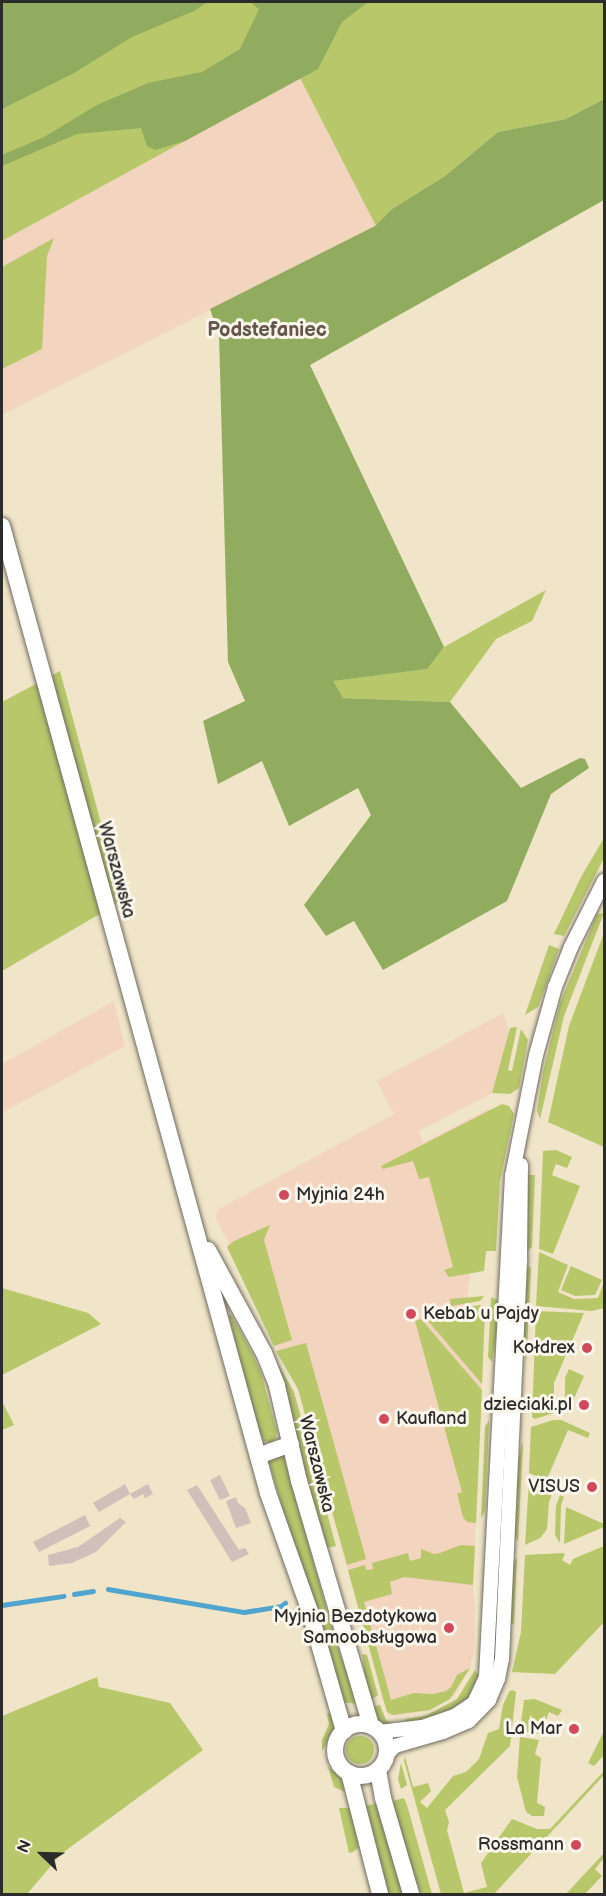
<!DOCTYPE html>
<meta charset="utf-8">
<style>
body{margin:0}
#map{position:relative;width:606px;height:1896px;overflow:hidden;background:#f0e5c8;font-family:"Balsamiq Sans",sans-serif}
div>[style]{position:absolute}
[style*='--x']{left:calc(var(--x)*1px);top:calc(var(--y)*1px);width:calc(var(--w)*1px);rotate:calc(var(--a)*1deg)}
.built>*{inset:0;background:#f3d4be}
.industrial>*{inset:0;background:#cfc0ba}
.green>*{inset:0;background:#b7c76a}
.round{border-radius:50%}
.forest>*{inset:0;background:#91ac5e}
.stream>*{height:4.5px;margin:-2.25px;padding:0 2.25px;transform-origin:2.25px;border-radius:2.25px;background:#51a4cd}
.roads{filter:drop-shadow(0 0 2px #706c62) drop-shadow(0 0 2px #706c62)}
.tertiary>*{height:14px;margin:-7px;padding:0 7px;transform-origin:7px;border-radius:7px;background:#fff}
.secondary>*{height:16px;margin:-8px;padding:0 8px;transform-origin:8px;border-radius:8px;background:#fff}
.secondary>.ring{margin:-8px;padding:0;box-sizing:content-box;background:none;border:16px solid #fff;border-radius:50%}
.dots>*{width:16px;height:16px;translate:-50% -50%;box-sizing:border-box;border:3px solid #fbf7ec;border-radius:50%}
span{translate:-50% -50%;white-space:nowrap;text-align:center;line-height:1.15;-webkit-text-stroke:6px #fbf7ec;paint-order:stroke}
.street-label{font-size:18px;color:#2b2b2b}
.poi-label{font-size:18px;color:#2b2b2b}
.left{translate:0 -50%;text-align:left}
.right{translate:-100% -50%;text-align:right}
.neighbourhood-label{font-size:20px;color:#66564d;font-weight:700}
.frame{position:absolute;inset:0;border:3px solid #2b2b2b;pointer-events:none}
.north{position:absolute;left:12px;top:1824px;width:60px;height:60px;-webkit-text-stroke:4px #fbf7ec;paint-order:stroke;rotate:293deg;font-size:16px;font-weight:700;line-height:24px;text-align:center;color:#2b2b2b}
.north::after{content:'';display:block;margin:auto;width:21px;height:27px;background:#2b2b2b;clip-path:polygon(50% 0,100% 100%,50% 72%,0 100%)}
</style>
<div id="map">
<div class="built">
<i style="clip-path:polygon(300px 78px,376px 226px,2px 415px,2px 241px)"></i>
<i style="clip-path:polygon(114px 1001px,125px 1046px,2px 1113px,2px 1064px)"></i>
<i style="clip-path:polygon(503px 1013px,509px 1032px,492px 1093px,419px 1131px,423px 1143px,489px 1109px,467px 1298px,468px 1306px,480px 1305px,485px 1310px,473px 1587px,475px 1608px,474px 1651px,470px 1668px,455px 1695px,430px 1710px,396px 1716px,387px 1712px,384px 1702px,298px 1389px,227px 1247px,229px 1243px,216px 1219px,217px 1210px,394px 1114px,377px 1081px)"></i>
</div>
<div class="industrial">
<i style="clip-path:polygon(220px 1475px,230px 1496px,220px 1500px,210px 1480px)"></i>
<i style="clip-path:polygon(125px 1484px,130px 1494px,148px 1484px,153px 1494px,145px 1498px,143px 1494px,134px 1499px,130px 1494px,99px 1512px,93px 1503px)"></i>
<i style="clip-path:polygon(197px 1485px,239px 1550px,245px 1548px,249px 1554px,232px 1562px,187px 1490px)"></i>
<i style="clip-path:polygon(236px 1497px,238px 1503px,245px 1508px,251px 1523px,236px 1528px,226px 1501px)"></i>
<i style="clip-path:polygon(85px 1515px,90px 1526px,39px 1552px,33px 1542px)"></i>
<i style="clip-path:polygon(120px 1518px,126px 1522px,96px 1552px,72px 1563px,49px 1566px,48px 1555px,78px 1547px)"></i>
</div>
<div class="green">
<i style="clip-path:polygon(2px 2px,604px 2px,604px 99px,566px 119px,498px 132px,445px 176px,392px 209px,376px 226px,300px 78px,2px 241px)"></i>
<i style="clip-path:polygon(54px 238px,47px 256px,42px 349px,2px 369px,2px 267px)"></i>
<i style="clip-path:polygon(546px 590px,532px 621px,496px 639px,450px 702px,343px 698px,332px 681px,426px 669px,444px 647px)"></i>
<i style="clip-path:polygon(60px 671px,122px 901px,2px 971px,2px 702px)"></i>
<i style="clip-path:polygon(604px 838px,604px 858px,564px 936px,554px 934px,581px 877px)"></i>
<i style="clip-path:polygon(604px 913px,564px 1016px,540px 1119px,537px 1110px,543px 1072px,560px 1003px,597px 914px)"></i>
<i style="clip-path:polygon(604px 933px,603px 1052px,604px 1147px,548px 1122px,569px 1026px)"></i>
<i style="clip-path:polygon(549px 945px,559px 949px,538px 1007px,525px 1015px)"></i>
<i style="clip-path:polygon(517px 1027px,508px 1070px,512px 1071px,521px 1029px,528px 1040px,519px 1088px,510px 1094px,492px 1093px,510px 1028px)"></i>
<i style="clip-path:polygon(502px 1104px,509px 1106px,514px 1114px,500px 1181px,496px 1251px,486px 1251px,484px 1271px,449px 1277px,444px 1270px,453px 1267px,429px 1177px,419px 1179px,413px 1161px,383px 1169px,381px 1166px)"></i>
<i style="clip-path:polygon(556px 1150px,572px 1157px,567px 1168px,556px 1164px,552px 1175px,580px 1186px,553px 1254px,539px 1249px,543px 1151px)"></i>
<i style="clip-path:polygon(527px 1175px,535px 1175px,532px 1247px,524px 1253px)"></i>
<i style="clip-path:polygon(270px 1225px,264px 1240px,292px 1340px,274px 1346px,227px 1247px,234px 1241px)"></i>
<i style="clip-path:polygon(539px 1252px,568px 1265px,558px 1292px,574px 1299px,598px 1298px,604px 1282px,604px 1308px,592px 1311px,536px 1306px)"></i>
<i style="clip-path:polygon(524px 1262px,531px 1268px,529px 1309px,522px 1308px)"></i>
<i style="clip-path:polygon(571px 1266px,602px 1280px,595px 1295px,575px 1296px,561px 1290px)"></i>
<i style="clip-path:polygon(2px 1288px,88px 1313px,101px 1324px,2px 1375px)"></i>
<i style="clip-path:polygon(484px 1296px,480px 1301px,451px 1306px,450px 1299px)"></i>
<i style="clip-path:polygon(491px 1297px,497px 1300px,501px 1309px,492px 1362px,488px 1357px)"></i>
<i style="clip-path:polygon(480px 1305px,485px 1310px,482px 1384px,428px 1321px,453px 1314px,453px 1310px)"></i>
<i style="clip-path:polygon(536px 1311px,584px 1313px,554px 1383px,554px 1413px,535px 1419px,532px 1417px)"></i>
<i style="clip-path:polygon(228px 1314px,232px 1316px,254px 1357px,262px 1376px,277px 1432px,276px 1439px,271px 1443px,264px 1441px,260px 1435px)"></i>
<i style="clip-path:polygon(522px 1315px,529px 1315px,526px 1360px,521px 1331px)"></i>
<i style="clip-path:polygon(421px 1319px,482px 1390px,476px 1523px,467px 1522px,463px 1517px,457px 1494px,462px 1492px,415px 1321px)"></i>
<i style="clip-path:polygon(306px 1343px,366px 1559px,347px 1565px,298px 1389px,276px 1351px)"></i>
<i style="clip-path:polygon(271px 1352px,294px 1392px,336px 1546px,327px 1548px)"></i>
<i style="clip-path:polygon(569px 1369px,584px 1376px,569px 1410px,565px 1408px,565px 1378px)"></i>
<i style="clip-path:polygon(2px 1401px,14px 1425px,2px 1430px)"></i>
<i style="clip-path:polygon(553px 1420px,561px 1420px,590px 1433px,588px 1438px,568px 1430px,547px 1479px,556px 1484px,529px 1473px,531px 1427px)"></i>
<i style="clip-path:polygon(489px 1421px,485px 1510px,481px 1519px,485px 1426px)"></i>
<i style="clip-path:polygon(522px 1443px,523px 1445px,518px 1541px,512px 1531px,515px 1478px)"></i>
<i style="clip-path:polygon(283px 1454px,337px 1646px,358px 1704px,342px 1702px,292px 1541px,269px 1462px,269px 1458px)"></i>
<i style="clip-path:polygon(529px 1480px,553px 1492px,549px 1502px,547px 1529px,540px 1538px,525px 1545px)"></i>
<i style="clip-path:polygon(560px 1495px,564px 1497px,561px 1505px,560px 1543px,555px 1535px,556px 1506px)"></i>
<i style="clip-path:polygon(566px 1507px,604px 1524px,604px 1527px,564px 1544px)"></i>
<i style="clip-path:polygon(461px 1545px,475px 1546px,473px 1585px,404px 1577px,390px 1582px,392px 1594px,364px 1602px,391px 1700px,414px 1693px,433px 1694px,446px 1691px,451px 1687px,457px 1675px,470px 1668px,450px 1699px,430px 1710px,392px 1715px,387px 1712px,384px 1702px,348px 1570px,365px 1565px,366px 1570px,373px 1569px,372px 1563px,408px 1553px,410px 1561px,421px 1558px,421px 1549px,434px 1554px,440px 1553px)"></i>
<i style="clip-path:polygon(604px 1546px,604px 1622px,555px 1674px,512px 1672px,521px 1632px,525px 1555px,563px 1553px,565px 1554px,562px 1560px,570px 1565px,573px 1559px)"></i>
<i style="clip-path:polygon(517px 1558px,514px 1624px,508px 1623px,513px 1563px)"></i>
<i style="clip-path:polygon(362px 1654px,367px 1655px,378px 1695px,368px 1702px)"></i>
<i style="clip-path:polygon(475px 1670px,480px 1678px,478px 1688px,462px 1707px,426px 1722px,403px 1723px,406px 1719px,427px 1715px,457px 1699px)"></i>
<i style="clip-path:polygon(97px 1677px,99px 1687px,170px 1703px,203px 1750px,61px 1854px,27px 1894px,2px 1894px,2px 1716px)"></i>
<i style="clip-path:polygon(512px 1690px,516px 1692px,510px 1746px,445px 1810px,449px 1822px,447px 1830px,464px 1893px,487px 1887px,481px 1863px,512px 1819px,537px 1829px,550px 1829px,604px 1771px,604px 1775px,494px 1894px,441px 1894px,404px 1761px,405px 1756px,413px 1787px,428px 1783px,431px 1791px,420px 1802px,427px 1808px,453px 1776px,466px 1772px,479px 1759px,488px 1733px,499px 1729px,503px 1705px,509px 1692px)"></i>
<i style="clip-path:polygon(535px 1699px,562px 1710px,558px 1716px,549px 1712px,541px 1734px,520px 1731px,524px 1700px)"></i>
<i style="clip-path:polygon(380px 1705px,386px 1720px,395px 1724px,387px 1726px,374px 1717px,370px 1708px)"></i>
<i style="clip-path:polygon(336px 1711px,336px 1728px,322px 1751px,322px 1740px,329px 1724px,327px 1714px)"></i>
<i style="clip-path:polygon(604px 1731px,604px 1755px,594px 1766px,588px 1763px)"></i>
<i class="round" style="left:346px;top:1736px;width:28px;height:28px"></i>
<i style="clip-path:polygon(520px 1737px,539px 1740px,535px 1754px,541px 1758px,537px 1803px,545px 1807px,544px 1816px,532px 1816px,526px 1812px,517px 1777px)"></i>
<i style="clip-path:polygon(401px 1763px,407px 1785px,401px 1789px,398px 1779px)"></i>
<i style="clip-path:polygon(328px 1767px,343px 1778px,350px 1794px,334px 1787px)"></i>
<i style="clip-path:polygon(404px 1798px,407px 1805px,432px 1894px,421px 1894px,389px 1802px)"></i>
<i style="clip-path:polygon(380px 1803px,406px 1894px,388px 1894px,364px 1806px)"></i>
<i style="clip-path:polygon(339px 1808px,353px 1808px,359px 1847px,353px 1852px,349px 1853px)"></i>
<i style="clip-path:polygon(604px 1853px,604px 1858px,595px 1869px,602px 1876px,585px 1894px,566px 1894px)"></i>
</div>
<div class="forest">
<i style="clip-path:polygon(2px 2px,208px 2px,194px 11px,132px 37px,74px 73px,2px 109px)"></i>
<i style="clip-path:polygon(250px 2px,368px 2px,342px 22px,318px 69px,185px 141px,155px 150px,147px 146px,141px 128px,77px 134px,2px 166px,2px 155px,44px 137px,97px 105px,148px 83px,202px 72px,240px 49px,259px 9px)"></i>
<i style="clip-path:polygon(604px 99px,604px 200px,310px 365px,444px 647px,427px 669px,333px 681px,343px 698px,450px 702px,521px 788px,580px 758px,585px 759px,589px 768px,551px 794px,507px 901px,383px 970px,354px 921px,326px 936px,304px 905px,371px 815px,358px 788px,289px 826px,262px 761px,218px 784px,203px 721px,245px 701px,228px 662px,219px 335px,210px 309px,375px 226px,392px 209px,445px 176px,498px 132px,566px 119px)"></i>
</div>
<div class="stream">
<i style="--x:108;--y:1589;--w:138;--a:9.6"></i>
<i style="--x:244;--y:1612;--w:37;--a:-9"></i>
<i style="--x:281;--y:1606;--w:5;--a:-37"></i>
<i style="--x:74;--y:1594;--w:19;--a:-9"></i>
<i style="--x:2;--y:1605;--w:62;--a:-8.4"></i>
</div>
<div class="roads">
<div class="tertiary">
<i style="--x:379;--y:1732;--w:43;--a:-6.6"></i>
<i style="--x:422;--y:1727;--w:36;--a:-19"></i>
<i style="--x:456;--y:1715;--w:22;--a:-34"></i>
<i style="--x:474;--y:1703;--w:29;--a:-65"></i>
<i style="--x:486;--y:1677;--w:502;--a:-87.03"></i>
<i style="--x:512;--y:1176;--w:123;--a:-78.8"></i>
<i style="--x:536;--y:1055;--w:71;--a:-74.4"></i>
<i style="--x:555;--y:987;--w:43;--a:-68.2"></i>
<i style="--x:571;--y:947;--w:74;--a:-63.4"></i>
<i style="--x:386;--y:1755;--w:13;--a:-45"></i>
<i style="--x:395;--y:1746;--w:50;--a:-16.3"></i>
<i style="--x:443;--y:1732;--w:28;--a:-23"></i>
<i style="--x:469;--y:1721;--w:29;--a:-46"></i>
<i style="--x:489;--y:1700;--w:23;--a:-67"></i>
<i style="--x:498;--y:1679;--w:20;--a:-79"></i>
<i style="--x:502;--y:1659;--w:401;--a:-87.4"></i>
<i style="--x:520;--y:1258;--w:93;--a:-89.4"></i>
</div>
<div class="secondary">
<i style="--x:2;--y:526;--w:1003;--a:74.62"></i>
<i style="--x:268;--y:1493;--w:123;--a:70.5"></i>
<i style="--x:309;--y:1609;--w:127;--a:74"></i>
<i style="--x:208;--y:1250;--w:117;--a:61.5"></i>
<i style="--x:264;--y:1353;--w:35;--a:68"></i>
<i style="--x:277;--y:1386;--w:98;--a:77"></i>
<i style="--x:299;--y:1481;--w:255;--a:73.6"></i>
<i style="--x:258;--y:1456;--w:35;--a:-20"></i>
<i class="ring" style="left:335px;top:1724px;width:36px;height:36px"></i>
<i style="--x:378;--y:1770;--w:28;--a:80"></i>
<i style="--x:383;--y:1798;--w:100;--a:73.7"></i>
<i style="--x:349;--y:1773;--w:125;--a:75.6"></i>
</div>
</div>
<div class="dots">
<i style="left:284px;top:1195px;background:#d1495b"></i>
<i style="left:411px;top:1314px;background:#d1495b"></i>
<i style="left:587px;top:1348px;background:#d1495b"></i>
<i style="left:584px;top:1405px;background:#d1495b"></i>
<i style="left:384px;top:1419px;background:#d1495b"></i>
<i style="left:592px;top:1487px;background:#d1495b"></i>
<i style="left:449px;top:1628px;background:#d1495b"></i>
<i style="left:574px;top:1729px;background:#d1495b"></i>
<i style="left:576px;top:1845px;background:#d1495b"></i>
</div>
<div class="street-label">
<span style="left:116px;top:870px;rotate:75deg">Warszawska</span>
<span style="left:316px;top:1464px;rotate:76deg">Warszawska</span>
</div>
<div class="poi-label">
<span class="left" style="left:296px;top:1195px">Myjnia 24h</span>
<span class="left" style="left:423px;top:1314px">Kebab u Pajdy</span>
<span class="right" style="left:575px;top:1348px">Kołdrex</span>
<span class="right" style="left:572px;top:1405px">dzieciaki.pl</span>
<span class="left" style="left:396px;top:1419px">Kaufland</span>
<span class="right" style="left:580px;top:1487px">VISUS</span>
<span class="right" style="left:437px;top:1628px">Myjnia Bezdotykowa<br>Samoobsługowa</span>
<span class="right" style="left:562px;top:1729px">La Mar</span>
<span class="right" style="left:564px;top:1845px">Rossmann</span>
</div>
<div class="neighbourhood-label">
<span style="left:267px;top:330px">Podstefaniec</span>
</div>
<div class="frame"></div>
<div class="north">N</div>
</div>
